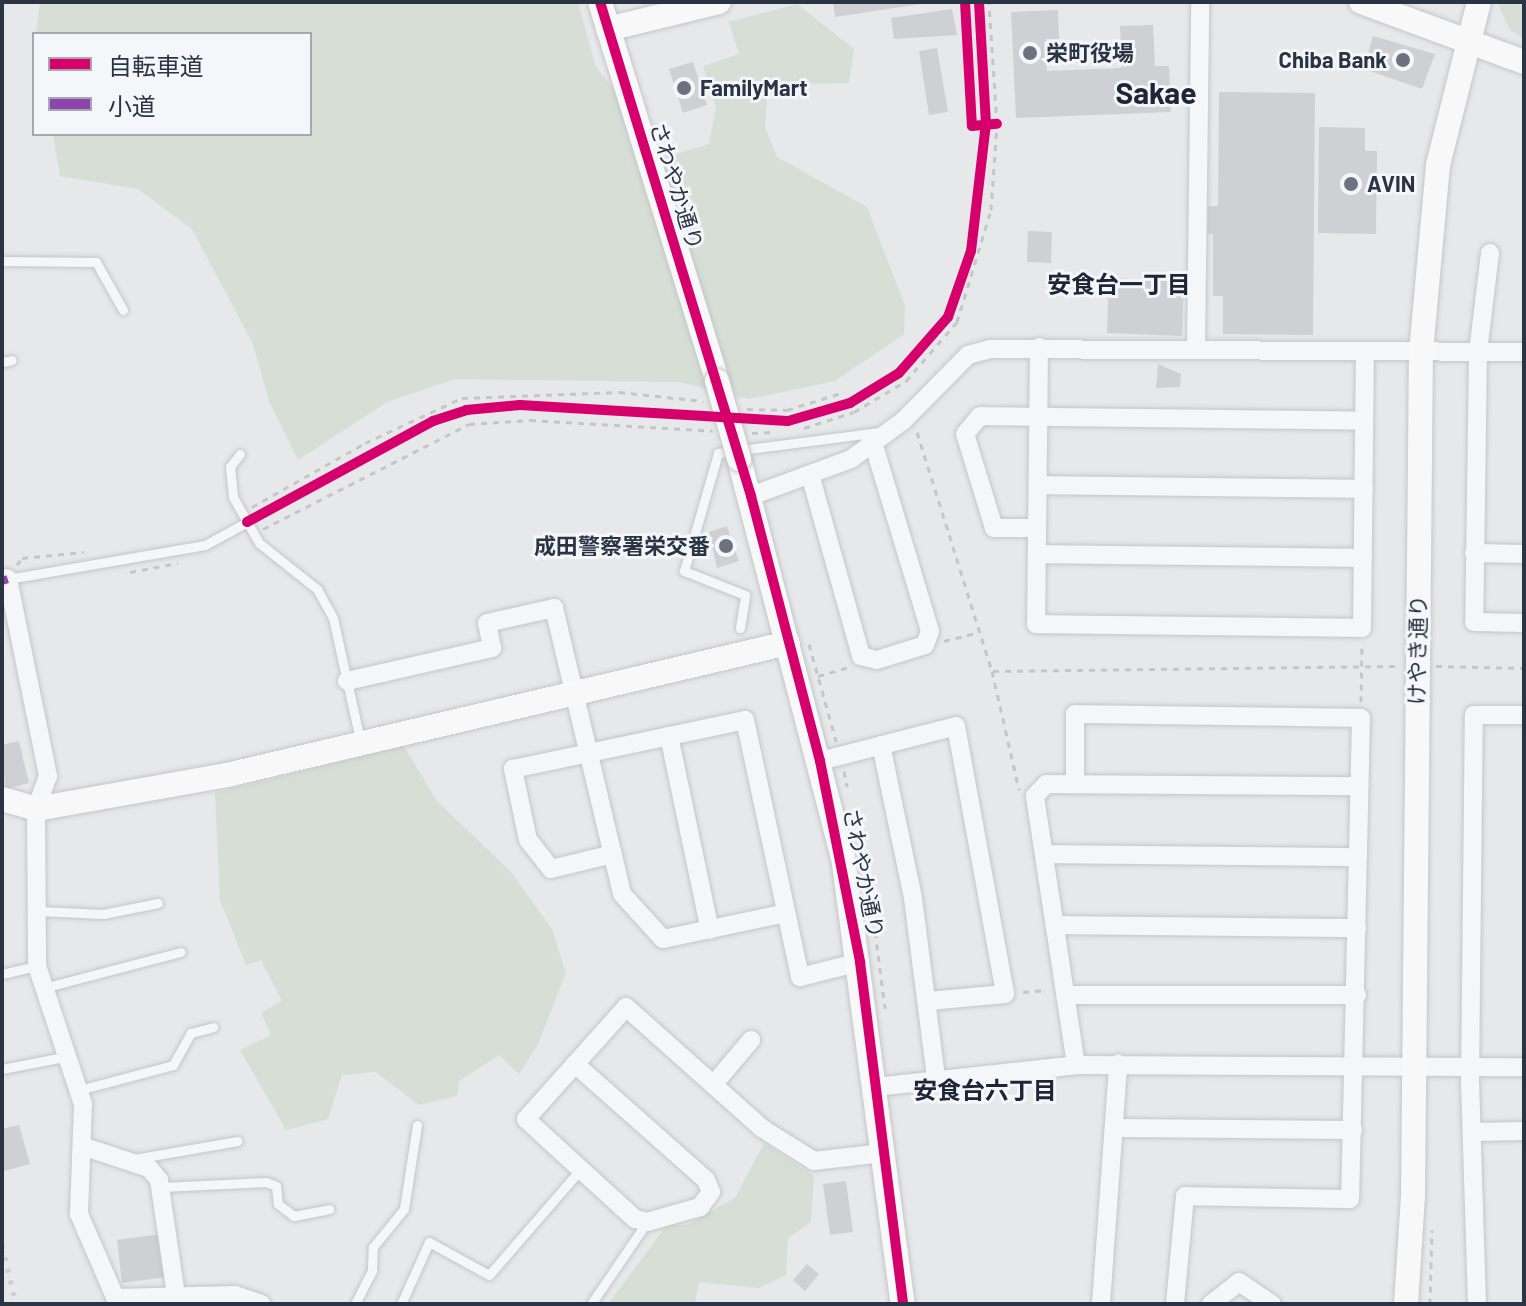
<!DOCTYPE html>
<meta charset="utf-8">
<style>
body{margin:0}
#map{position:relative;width:1526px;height:1306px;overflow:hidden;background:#e6e8ea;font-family:Barlow,"Noto Sans JP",sans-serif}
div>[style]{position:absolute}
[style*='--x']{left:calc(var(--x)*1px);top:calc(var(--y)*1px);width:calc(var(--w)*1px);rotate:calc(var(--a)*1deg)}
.green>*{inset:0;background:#d6ded6}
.building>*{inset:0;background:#ced0d3}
.path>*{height:3px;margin-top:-1.5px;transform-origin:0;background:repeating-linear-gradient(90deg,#c5c6ca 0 6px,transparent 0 12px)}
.roads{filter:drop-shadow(0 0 2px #c4c6c8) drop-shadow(0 0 2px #c4c6c8)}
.lane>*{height:9px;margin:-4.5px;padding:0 4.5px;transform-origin:4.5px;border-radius:4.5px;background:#f5f6f7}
.street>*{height:18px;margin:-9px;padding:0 9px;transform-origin:9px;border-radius:9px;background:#f5f6f7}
.secondary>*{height:24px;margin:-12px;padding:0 12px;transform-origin:12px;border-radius:12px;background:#f8f8f8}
.rail>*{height:5px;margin-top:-2.5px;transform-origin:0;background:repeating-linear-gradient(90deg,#cecfd2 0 4px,transparent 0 12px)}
.bridges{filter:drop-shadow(0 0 2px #c4c6c8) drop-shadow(0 0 2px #c4c6c8)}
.secondary-bridge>*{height:24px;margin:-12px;padding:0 12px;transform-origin:12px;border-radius:12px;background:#f8f8f8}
.quiet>*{height:8px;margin-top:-4px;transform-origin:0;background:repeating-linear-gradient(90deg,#8e44ad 0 16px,transparent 0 24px)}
.cycleway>*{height:10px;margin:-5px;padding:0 5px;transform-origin:5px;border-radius:5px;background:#d6006c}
.dots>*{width:22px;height:22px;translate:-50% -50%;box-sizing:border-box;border:4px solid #f4f6f9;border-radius:50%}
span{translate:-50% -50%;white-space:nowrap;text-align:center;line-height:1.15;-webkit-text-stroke:6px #f4f6f9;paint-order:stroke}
.poi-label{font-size:22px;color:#2b3445;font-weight:700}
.left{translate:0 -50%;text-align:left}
.right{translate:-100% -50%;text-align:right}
.street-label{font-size:22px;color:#2b3445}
.neighbourhood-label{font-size:24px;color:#1d2536;font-weight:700}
.district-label{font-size:30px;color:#1d2536;font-weight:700}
.frame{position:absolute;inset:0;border:4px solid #2b3445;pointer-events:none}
.legend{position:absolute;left:32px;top:32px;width:280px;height:104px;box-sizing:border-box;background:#f4f6f9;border:2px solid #a4a8b1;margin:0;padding:10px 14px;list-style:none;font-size:24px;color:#2b3445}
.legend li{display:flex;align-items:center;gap:16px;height:40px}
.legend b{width:40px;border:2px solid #a4a8b1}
</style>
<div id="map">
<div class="green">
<i style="clip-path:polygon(40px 2px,578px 2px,595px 65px,666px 157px,709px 144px,716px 107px,703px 66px,739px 54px,729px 22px,797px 4px,854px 49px,849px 83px,789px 84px,767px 97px,765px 127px,777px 157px,867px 207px,905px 306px,904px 334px,835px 381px,749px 399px,679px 382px,455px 379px,387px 402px,298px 460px,269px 401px,253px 344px,192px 229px,138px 189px,60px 176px,53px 134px,310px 134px,310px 34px,36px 34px)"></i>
<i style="clip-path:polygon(1497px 2px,1524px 2px,1524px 39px,1510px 30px)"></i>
<i style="clip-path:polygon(404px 746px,437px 801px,511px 872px,552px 929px,566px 973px,538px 1044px,519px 1074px,499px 1055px,459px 1081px,457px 1096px,419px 1105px,376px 1072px,342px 1075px,328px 1119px,286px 1130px,240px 1050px,271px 1035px,261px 1013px,282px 1001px,261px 960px,246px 965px,220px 900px,215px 793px)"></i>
<i style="clip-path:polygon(764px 1143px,814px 1176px,811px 1222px,788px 1238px,786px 1275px,759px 1288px,699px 1282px,695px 1304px,608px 1304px,667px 1225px,687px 1225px,735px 1198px)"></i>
</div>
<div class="building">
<i style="clip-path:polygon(833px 2px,921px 2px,921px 4px,835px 17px)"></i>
<i style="clip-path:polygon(952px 9px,957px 35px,894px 39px,891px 18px)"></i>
<i style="clip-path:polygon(1058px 10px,1059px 39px,1046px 39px,1047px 71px,1122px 68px,1120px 26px,1153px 25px,1155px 66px,1169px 66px,1171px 112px,1016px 118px,1011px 12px)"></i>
<i style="clip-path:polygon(1373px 36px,1435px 54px,1422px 89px,1364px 69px)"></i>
<i style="clip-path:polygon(937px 48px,948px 112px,929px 115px,919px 51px)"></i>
<i style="clip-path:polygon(693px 62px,707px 105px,683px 113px,669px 69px)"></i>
<i style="clip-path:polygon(1219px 92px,1315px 93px,1313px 335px,1223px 334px,1223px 296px,1213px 296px,1213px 234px,1208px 234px,1208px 206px,1218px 206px)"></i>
<i style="clip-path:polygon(1319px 127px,1365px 128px,1365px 151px,1377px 151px,1376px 234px,1318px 233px)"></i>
<i style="clip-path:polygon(1028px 231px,1052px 232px,1051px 263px,1027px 262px)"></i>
<i style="clip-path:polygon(1109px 278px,1184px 281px,1182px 336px,1107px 333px)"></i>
<i style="clip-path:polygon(1158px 364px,1181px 374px,1180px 387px,1156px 388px)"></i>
<i style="clip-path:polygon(727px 526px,739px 561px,717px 568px,709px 532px)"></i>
<i style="clip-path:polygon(19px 741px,29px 783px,5px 789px,2px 745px)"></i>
<i style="clip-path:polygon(19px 1125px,30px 1164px,4px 1171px,2px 1129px)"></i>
<i style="clip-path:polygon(846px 1181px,853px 1232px,830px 1235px,823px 1184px)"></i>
<i style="clip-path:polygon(161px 1234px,166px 1277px,122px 1283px,117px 1240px)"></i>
<i style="clip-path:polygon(807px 1264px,819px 1274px,805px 1291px,793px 1280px)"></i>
</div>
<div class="path">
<i style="--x:747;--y:409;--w:40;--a:1.4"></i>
<i style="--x:787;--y:410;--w:60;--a:-17.5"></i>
<i style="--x:804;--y:428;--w:52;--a:-17.7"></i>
<i style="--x:854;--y:412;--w:61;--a:-30.8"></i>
<i style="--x:906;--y:381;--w:78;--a:-49.2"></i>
<i style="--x:957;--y:322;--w:117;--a:-73.1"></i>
<i style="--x:991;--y:210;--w:86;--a:-86"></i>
<i style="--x:997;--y:124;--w:122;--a:-93.8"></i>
<i style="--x:917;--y:432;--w:250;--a:72.6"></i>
<i style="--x:992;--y:671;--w:122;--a:77.2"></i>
<i style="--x:752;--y:433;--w:21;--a:-3"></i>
<i style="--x:252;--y:507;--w:130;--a:-29.5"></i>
<i style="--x:365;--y:443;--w:107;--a:-24.9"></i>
<i style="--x:462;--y:398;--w:157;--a:-2.2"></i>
<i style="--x:619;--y:392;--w:85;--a:6"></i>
<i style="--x:263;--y:529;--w:231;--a:-27"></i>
<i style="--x:469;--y:424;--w:61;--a:-3.8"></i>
<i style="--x:530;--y:420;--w:183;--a:3.4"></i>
<i style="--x:17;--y:565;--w:9;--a:-54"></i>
<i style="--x:22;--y:558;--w:62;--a:-5.5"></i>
<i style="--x:130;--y:572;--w:49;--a:-10.6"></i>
<i style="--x:944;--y:641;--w:36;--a:-14"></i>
<i style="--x:809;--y:644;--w:101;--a:74.4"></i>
<i style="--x:1436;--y:666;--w:88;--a:1.3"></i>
<i style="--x:993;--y:671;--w:407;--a:-0.7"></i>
<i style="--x:818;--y:676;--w:32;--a:-16"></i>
<i style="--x:1361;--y:702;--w:60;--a:-89"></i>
<i style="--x:844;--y:771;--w:16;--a:79"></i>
<i style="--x:875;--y:932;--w:77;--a:82.5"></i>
<i style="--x:1023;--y:992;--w:24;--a:-5"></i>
<i style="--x:1430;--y:1304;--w:74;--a:-88.5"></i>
</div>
<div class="roads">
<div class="lane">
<i style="--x:2;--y:261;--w:94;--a:0.6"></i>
<i style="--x:96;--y:262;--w:55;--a:60.6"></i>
<i style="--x:2;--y:362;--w:10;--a:-11"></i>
<i style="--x:240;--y:454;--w:16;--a:128"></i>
<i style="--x:230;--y:467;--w:30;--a:84"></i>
<i style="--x:233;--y:497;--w:53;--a:60.5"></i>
<i style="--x:259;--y:543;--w:74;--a:38.4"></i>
<i style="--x:317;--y:589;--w:33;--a:61"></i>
<i style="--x:333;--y:618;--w:129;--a:77.5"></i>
<i style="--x:8;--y:579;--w:200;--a:-9.8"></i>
<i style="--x:205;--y:545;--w:48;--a:-28.7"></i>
<i style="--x:740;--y:628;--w:33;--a:-81"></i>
<i style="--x:745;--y:595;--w:66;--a:-158.5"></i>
<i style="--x:684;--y:571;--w:123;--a:-73.9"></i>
<i style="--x:718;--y:453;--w:170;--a:-7.4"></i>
<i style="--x:38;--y:911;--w:65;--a:2.6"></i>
<i style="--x:103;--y:914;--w:56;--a:-11.3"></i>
<i style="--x:2;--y:974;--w:36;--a:-13"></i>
<i style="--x:47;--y:987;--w:138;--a:-14.7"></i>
<i style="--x:2;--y:1069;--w:68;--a:-11"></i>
<i style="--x:79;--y:1090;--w:97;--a:-14.9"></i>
<i style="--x:173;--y:1065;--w:37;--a:-61"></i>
<i style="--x:191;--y:1033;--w:23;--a:-15"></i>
<i style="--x:134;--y:1159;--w:105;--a:-9.9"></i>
<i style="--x:162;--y:1187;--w:104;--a:-2.8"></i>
<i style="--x:266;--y:1182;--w:11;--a:22"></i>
<i style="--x:276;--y:1186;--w:18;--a:84"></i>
<i style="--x:278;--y:1204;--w:20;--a:37"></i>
<i style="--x:294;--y:1216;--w:36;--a:-11"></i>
<i style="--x:355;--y:1304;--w:38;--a:-63"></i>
<i style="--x:372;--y:1270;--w:23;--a:-88"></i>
<i style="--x:373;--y:1247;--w:49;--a:-50.8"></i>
<i style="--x:404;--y:1209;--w:85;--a:-81.2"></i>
<i style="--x:401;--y:1304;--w:68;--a:-65.7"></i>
<i style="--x:429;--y:1242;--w:68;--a:28.8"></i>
<i style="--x:489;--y:1275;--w:139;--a:-49.1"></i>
<i style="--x:591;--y:1304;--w:99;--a:-55.7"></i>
</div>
<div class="street">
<i style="--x:1490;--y:253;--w:100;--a:96.9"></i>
<i style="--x:1478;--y:352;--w:270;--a:90.8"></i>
<i style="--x:1474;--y:622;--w:50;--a:1.1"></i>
<i style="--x:1039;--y:347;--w:277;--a:90.6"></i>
<i style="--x:1036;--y:624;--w:326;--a:0.7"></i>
<i style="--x:1362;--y:628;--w:277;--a:-89.4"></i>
<i style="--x:1196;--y:349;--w:347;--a:-89.3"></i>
<i style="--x:811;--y:478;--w:185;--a:74.3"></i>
<i style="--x:861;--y:656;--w:16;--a:14"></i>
<i style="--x:877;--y:660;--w:50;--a:-17.4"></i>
<i style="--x:925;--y:645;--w:15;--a:-70"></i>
<i style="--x:930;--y:631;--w:194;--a:-106.8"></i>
<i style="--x:1038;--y:485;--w:326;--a:0.7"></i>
<i style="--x:751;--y:496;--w:107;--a:-20.3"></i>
<i style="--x:851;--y:459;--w:66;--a:-36.3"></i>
<i style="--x:904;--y:420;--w:91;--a:-45.4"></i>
<i style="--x:968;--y:355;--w:23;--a:-15"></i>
<i style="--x:990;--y:349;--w:534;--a:0.32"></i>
<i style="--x:1037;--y:528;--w:43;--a:180"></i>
<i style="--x:994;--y:528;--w:98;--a:-107.1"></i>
<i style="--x:965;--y:434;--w:23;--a:-50"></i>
<i style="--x:980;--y:416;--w:384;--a:0.7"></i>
<i style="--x:1474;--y:553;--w:50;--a:1.1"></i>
<i style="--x:1037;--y:554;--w:326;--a:0.7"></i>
<i style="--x:2;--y:578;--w:6;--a:9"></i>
<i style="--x:8;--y:579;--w:201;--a:78.5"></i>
<i style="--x:48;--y:776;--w:35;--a:110"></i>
<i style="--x:36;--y:809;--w:157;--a:89.6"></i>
<i style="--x:37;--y:966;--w:145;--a:71.6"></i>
<i style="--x:83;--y:1104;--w:110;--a:92.1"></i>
<i style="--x:79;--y:1214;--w:98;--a:66.6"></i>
<i style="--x:347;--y:681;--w:149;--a:-12.8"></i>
<i style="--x:492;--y:648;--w:25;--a:-101"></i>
<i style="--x:487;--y:623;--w:69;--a:-12.6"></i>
<i style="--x:554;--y:608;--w:294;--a:76.6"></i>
<i style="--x:622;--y:894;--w:61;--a:47.7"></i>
<i style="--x:663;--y:939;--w:126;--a:-11.9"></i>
<i style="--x:669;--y:736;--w:198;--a:78.1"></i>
<i style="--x:881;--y:745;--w:156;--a:78.2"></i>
<i style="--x:913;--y:898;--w:181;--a:82.7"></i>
<i style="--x:820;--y:761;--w:140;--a:-14.4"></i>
<i style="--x:956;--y:726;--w:272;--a:79.6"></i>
<i style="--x:1005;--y:994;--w:77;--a:174.8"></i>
<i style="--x:1075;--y:784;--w:70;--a:-90"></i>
<i style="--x:1075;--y:714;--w:286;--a:0.8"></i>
<i style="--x:1361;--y:718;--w:481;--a:91.3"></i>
<i style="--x:1350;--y:1199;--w:165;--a:-179"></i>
<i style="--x:1185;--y:1196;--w:108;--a:95.3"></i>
<i style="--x:613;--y:854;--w:64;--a:166.4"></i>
<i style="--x:551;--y:869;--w:37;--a:-128"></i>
<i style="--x:528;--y:840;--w:73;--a:-101.9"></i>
<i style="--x:513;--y:769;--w:237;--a:-11.9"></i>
<i style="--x:745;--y:720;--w:263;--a:77.9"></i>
<i style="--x:800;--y:977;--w:62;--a:-14"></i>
<i style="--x:1046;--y:854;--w:312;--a:0.6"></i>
<i style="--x:1059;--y:925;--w:298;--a:0.6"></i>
<i style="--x:1068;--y:995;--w:289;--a:0"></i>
<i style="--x:575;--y:1064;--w:175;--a:41.5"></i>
<i style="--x:706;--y:1180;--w:13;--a:67"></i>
<i style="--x:711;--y:1192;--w:19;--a:126"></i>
<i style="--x:700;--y:1207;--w:55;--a:164.2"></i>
<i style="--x:647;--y:1222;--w:12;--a:-166"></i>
<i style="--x:635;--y:1219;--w:148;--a:-137.5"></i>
<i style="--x:526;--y:1119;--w:150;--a:-48.2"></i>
<i style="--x:626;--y:1007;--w:183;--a:41.7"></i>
<i style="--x:763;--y:1129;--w:60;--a:32.1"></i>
<i style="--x:814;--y:1161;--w:69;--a:-6.6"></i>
<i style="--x:1076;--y:1065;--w:272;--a:-98.7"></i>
<i style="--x:1035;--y:796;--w:16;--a:-47"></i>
<i style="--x:1046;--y:784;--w:312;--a:0.4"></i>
<i style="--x:713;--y:1085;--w:59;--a:-49.8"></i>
<i style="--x:875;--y:1087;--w:202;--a:-6.2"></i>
<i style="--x:1076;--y:1065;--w:448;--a:0.3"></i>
<i style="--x:1118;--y:1128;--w:235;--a:0.5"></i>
<i style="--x:1472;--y:1132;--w:52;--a:-1.1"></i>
<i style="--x:82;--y:1146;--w:71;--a:18.2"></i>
<i style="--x:149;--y:1168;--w:16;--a:50"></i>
<i style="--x:159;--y:1180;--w:116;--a:81.6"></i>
<i style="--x:116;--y:1298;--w:119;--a:-1.4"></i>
<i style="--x:235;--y:1295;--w:28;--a:19"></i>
<i style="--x:1101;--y:1304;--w:241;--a:-85.9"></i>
<i style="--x:1211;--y:1304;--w:36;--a:-38"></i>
<i style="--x:1239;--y:1282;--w:40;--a:34"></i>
<i style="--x:1477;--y:1304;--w:223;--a:-91.8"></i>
<i style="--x:1470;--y:1081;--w:366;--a:-89.4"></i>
<i style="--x:1474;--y:715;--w:50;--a:0"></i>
</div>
<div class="secondary">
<i style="--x:600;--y:2;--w:397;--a:72.8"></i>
<i style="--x:1361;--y:2;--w:174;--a:20.2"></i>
<i style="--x:608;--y:29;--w:114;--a:-13.7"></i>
<i style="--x:739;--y:459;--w:411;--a:75.4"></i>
<i style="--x:843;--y:857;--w:451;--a:82.4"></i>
<i style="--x:2;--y:799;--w:35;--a:16"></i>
<i style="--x:36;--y:809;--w:194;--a:-10.1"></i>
<i style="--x:227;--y:775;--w:576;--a:-13.24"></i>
<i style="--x:1406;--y:1304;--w:107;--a:-86.3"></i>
<i style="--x:1413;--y:1197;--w:845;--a:-89.46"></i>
<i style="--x:1421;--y:352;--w:188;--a:-84.8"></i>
<i style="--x:1438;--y:165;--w:168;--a:-75.9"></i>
</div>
</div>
<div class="rail">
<i style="--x:2;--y:1245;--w:61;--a:76.7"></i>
<i style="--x:2;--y:1303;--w:1;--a:90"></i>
</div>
<div class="bridges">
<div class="secondary-bridge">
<i style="--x:717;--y:381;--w:81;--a:74.2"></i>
</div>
</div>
<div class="quiet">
<i style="--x:2;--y:581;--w:6;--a:-18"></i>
</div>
<div class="cycleway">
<i style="--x:600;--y:2;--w:517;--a:73"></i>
<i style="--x:751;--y:496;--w:274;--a:75.4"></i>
<i style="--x:820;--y:761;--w:205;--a:78.7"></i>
<i style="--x:860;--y:962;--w:345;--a:82.8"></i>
<i style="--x:965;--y:2;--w:124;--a:86.8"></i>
<i style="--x:972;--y:126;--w:25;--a:-5"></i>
<i style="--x:247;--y:522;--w:212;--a:-28.5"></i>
<i style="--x:433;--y:421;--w:35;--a:-18"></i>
<i style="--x:466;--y:410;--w:54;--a:-5.3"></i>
<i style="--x:520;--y:405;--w:268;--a:3.4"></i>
<i style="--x:788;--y:421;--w:65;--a:-16.2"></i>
<i style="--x:850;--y:403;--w:57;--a:-31.5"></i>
<i style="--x:899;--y:373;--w:74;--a:-48.8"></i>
<i style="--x:948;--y:317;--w:70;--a:-70.8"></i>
<i style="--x:971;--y:251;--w:128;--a:-83.3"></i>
<i style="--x:986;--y:124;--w:122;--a:-93.3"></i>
</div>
<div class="dots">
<i style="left:1030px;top:53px;background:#6c737f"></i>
<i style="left:1403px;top:60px;background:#6c737f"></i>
<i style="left:684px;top:88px;background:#6c737f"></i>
<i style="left:1351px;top:184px;background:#6c737f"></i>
<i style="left:726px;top:546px;background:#6c737f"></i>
</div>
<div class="poi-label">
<span class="left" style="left:1046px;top:53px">栄町役場</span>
<span class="right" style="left:1387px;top:60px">Chiba Bank</span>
<span class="left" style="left:700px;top:88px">FamilyMart</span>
<span class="left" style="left:1367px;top:184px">AVIN</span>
<span class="right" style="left:710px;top:546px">成田警察署栄交番</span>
</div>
<div class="street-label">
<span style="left:677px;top:186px;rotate:73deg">さわやか通り</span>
<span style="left:1417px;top:650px;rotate:-89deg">けやき通り</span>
<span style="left:864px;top:873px;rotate:79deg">さわやか通り</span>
</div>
<div class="neighbourhood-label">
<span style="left:1119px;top:284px">安食台一丁目</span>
<span style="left:985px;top:1090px">安食台六丁目</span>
</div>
<div class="district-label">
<span style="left:1156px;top:92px">Sakae</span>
</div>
<div class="frame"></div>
<ul class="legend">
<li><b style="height:10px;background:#d6006c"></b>自転車道</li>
<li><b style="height:10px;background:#8e44ad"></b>小道</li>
</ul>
</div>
